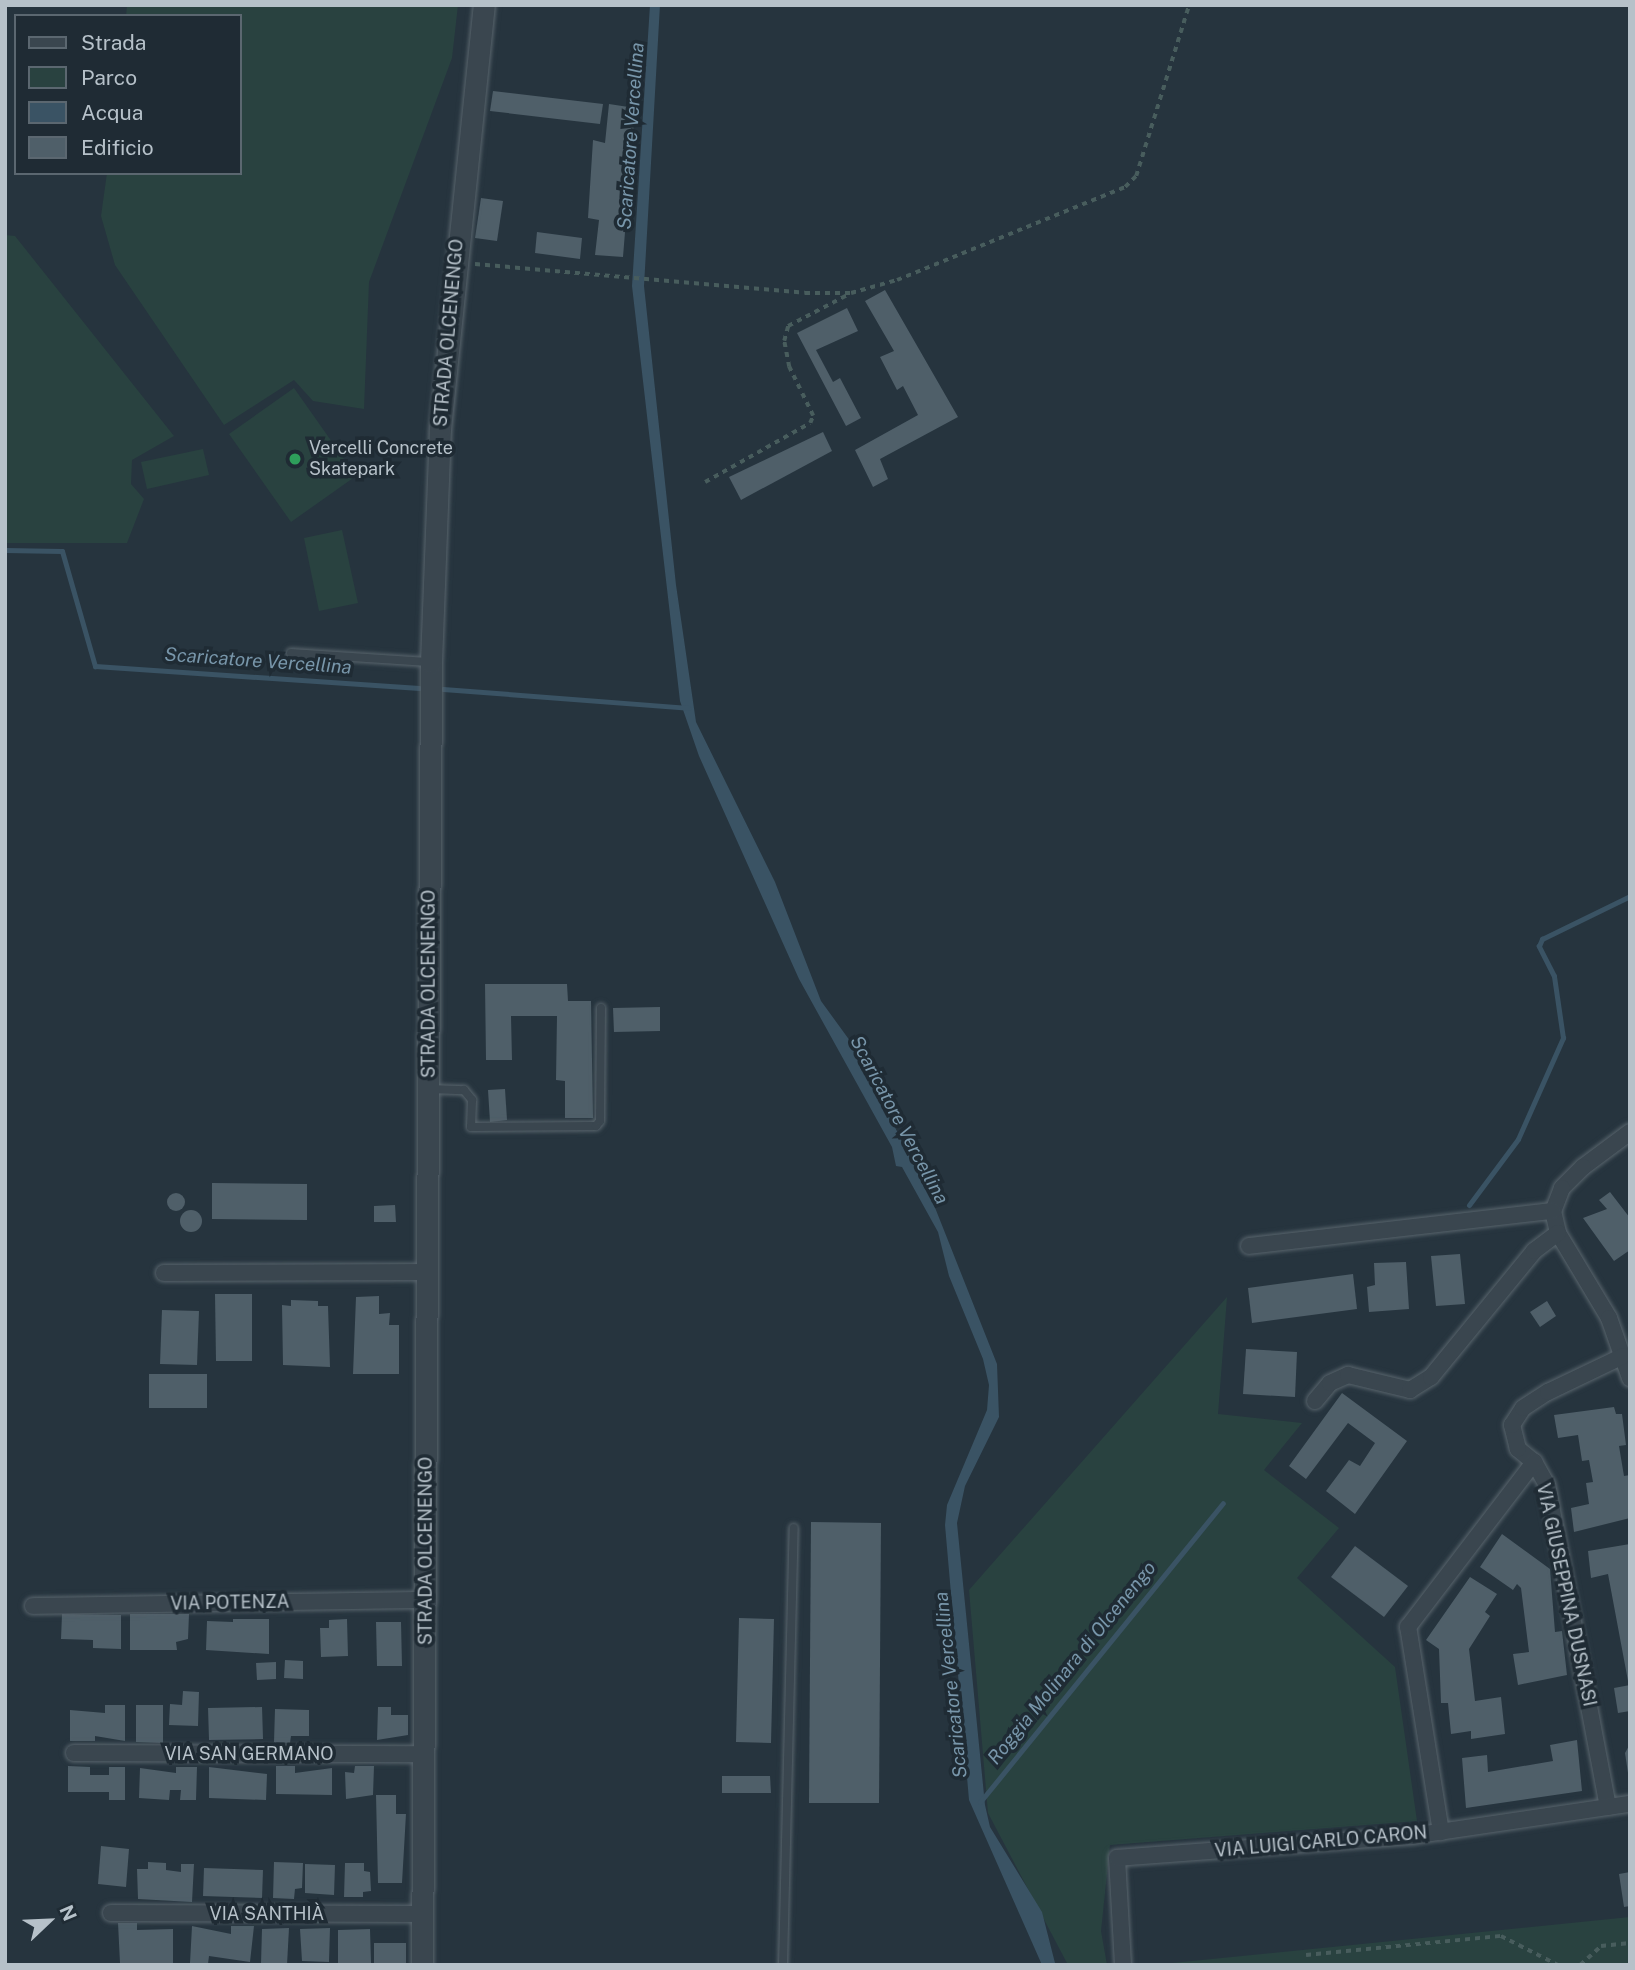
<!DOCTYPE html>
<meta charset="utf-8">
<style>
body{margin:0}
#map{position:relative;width:1635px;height:1970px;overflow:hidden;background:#26343e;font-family:"Public Sans",sans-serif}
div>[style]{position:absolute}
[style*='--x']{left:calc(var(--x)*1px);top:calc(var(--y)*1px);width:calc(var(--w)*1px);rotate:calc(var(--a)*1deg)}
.green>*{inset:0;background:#294240}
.water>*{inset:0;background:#3a5364}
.stream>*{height:5px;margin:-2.5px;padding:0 2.5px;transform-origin:2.5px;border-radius:2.5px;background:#3a5364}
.building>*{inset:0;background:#4f5f69}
.round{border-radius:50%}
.path>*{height:3.5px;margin-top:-1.75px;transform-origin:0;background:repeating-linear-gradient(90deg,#485d5d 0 5px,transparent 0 10px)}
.roads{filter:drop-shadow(0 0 2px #58646c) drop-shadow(0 0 2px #58646c)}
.service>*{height:8px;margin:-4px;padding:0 4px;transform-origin:4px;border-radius:4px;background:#3a464f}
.minor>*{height:16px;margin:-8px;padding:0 8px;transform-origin:8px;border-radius:8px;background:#3a464f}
.tertiary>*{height:21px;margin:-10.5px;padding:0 10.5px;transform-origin:10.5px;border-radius:10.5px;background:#3a464f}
.dots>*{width:19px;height:19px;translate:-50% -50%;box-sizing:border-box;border:4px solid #1f2b34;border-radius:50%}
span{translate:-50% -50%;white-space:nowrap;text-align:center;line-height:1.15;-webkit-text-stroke:7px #1f2b34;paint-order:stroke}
.street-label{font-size:18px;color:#b6c1c9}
.poi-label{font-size:18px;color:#b6c1c9}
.left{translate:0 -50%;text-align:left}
.water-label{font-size:19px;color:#7896aa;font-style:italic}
.frame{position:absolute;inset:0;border:7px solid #b6c1c9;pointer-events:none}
.legend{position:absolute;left:14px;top:14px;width:228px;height:161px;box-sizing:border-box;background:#1f2b34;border:2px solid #5b6770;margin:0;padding:9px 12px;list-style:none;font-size:21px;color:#b6c1c9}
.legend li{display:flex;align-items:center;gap:14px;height:35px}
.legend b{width:35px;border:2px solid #5b6770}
.north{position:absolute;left:14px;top:1886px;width:70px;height:70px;-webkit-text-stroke:5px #1f2b34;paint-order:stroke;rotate:67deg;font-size:19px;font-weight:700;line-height:28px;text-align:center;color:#b6c1c9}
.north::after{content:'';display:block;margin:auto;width:24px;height:32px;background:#b6c1c9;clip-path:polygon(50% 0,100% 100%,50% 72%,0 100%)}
</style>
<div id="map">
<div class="green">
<i style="clip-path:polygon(127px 5px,458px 5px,452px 58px,369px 282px,364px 409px,313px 401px,294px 380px,224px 425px,115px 265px,101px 216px,107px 173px,240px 173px,240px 16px,126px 16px)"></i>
<i style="clip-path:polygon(5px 235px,15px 236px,174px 436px,132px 460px,131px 484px,144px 499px,127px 543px,5px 543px)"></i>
<i style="clip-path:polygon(294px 388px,356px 476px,291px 522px,229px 434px)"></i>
<i style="clip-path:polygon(203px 449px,209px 475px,147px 489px,141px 462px)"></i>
<i style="clip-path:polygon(342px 530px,358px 603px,319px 611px,304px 538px)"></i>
<i style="clip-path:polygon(1227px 1297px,1218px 1414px,1302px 1423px,1264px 1470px,1339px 1528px,1297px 1578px,1395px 1667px,1417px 1821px,1110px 1845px,1101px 1931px,1107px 1965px,1068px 1965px,988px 1813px,969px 1590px)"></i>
<i style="clip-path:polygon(1630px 1917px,1630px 1965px,1152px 1965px)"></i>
</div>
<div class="water">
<i style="clip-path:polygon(650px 5px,660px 5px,644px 286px,676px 585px,696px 722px,775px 882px,821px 1001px,853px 1045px,932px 1200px,997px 1364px,999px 1417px,965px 1486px,957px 1523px,985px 1805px,990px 1827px,1042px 1912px,1055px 1963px,1061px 1965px,1042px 1965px,969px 1800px,945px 1525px,947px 1505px,987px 1410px,989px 1385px,983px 1359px,949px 1276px,938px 1232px,902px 1167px,896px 1166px,892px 1147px,799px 979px,699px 756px,680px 701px,632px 286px)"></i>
</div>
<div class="stream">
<i style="--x:5;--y:550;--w:57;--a:1"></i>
<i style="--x:62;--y:551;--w:120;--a:74"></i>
<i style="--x:95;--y:666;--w:325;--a:3.9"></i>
<i style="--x:443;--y:689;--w:246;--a:4.4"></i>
<i style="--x:1469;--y:1205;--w:82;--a:-53.4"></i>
<i style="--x:1518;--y:1139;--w:111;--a:-66"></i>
<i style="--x:1563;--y:1038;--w:63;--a:-98.3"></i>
<i style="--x:1554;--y:976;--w:34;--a:-117"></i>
<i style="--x:1539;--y:946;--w:8;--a:-67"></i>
<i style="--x:1542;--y:939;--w:98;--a:-26"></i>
<i style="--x:980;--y:1802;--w:385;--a:-50.9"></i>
</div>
<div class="building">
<i style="clip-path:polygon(493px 91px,603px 104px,600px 124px,490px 111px)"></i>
<i style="clip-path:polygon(609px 104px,635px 108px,623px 257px,595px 255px,599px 220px,588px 218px,593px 140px,605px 143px)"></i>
<i style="clip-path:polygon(481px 198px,503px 201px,497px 241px,475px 238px)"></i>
<i style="clip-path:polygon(537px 232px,582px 238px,580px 259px,535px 253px)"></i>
<i style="clip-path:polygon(885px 290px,958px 417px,880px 459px,888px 479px,873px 487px,855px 450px,918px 415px,903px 386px,897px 390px,880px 357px,894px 351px,865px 301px)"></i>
<i style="clip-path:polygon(847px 308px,858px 331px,816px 350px,833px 382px,840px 378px,861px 418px,846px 426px,797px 333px)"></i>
<i style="clip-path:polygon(823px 432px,832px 451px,741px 500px,729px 477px)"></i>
<i style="clip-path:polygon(485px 984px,567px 984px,568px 1001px,591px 1001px,593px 1118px,565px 1118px,565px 1081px,556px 1080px,557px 1016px,511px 1016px,512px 1060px,486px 1060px)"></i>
<i style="clip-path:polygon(660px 1007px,660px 1031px,614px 1032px,613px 1008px)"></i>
<i style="clip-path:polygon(505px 1089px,507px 1120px,490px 1122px,488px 1090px)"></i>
<i style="clip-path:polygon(212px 1183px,307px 1184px,307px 1220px,212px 1219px)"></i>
<i style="clip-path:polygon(1610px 1192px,1630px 1218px,1630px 1250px,1614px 1261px,1583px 1218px,1607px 1209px,1599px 1200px)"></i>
<i class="round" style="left:167px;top:1193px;width:18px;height:18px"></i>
<i style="clip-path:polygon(395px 1205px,396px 1222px,374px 1222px,374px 1206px)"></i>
<i class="round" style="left:180px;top:1210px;width:22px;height:22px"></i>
<i style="clip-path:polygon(1460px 1254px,1465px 1304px,1436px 1306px,1431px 1256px)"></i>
<i style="clip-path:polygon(1406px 1262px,1409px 1309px,1369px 1312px,1367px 1287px,1375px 1285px,1374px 1263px)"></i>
<i style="clip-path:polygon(1353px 1274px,1357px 1309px,1252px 1323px,1248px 1288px)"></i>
<i style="clip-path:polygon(215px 1294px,252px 1294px,252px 1361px,216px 1361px)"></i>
<i style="clip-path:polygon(379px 1296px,379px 1314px,390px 1313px,389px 1325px,399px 1325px,399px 1374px,353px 1374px,356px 1297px)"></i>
<i style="clip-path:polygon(291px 1300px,318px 1301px,318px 1306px,328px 1306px,330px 1367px,283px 1365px,282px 1305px,291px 1306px)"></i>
<i style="clip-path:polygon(1547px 1301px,1556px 1316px,1540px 1327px,1530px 1312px)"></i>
<i style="clip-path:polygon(162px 1310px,199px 1311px,197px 1365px,160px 1364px)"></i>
<i style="clip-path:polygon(1246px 1349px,1297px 1352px,1295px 1397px,1243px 1394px)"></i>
<i style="clip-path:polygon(149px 1374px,207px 1374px,207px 1408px,149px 1408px)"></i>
<i style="clip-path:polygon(1342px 1393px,1407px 1441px,1355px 1514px,1326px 1491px,1349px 1460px,1360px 1466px,1375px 1443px,1348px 1423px,1306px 1479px,1289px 1466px)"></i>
<i style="clip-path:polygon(1614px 1407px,1616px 1414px,1622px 1414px,1626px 1445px,1619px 1446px,1624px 1476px,1630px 1475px,1630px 1518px,1574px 1532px,1571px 1508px,1589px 1504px,1586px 1483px,1593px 1482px,1589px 1460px,1582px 1461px,1578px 1435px,1558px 1438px,1554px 1415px)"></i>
<i style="clip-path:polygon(811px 1522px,881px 1523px,879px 1803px,809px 1803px)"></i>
<i style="clip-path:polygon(1502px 1534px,1550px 1569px,1555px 1632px,1562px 1631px,1567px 1675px,1518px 1685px,1513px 1654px,1529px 1652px,1521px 1588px,1517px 1584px,1513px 1590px,1480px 1567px)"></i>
<i style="clip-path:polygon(1630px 1544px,1630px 1681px,1628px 1681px,1608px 1574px,1591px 1578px,1588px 1551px)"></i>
<i style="clip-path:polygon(1355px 1546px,1408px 1586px,1384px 1617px,1331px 1577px)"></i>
<i style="clip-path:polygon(1470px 1577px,1497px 1594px,1485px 1612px,1490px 1616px,1469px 1649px,1475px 1701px,1501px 1697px,1505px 1734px,1471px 1739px,1471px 1731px,1451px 1734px,1448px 1703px,1441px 1703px,1439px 1649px,1426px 1640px)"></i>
<i style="clip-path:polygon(62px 1614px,121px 1615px,121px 1649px,93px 1648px,93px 1640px,61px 1639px)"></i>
<i style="clip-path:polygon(130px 1614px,189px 1614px,188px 1639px,176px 1642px,177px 1650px,130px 1650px)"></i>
<i style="clip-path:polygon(739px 1618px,774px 1619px,771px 1743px,736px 1742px)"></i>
<i style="clip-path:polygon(233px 1619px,269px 1619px,269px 1654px,206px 1650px,207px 1621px,233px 1622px)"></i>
<i style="clip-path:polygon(347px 1619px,348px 1656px,321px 1657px,320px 1628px,329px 1628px,329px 1620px)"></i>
<i style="clip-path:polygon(376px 1622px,401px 1622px,402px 1666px,377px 1666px)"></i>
<i style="clip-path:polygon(285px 1660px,303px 1661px,303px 1679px,284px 1678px)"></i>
<i style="clip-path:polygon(276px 1662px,276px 1679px,257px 1680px,256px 1663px)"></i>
<i style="clip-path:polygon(1630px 1685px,1630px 1711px,1618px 1713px,1614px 1688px)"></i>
<i style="clip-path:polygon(183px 1691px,199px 1692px,198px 1726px,169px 1725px,170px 1704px,182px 1705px)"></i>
<i style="clip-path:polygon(105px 1705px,125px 1705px,125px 1741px,95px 1736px,95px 1741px,70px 1741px,70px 1710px,105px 1713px)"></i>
<i style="clip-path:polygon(136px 1705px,163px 1705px,163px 1743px,136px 1742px)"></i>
<i style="clip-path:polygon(262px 1707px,263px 1739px,209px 1740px,208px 1708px)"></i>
<i style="clip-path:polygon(378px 1707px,391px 1707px,391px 1715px,408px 1715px,408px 1735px,377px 1740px)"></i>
<i style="clip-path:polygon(275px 1709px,309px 1710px,309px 1736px,291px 1736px,290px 1743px,274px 1742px)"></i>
<i style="clip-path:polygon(1577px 1740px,1582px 1791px,1466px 1808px,1462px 1758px,1487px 1755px,1488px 1772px,1553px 1761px,1550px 1745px)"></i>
<i style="clip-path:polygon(1630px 1744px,1630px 1773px,1628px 1773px,1625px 1753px)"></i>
<i style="clip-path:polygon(68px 1766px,90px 1767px,90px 1775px,109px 1775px,109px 1767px,125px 1767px,125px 1800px,109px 1800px,109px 1792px,68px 1792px)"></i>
<i style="clip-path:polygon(276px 1766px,295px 1766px,295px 1773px,332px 1768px,332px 1795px,276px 1794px)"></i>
<i style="clip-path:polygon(355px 1766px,374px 1766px,373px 1795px,346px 1799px,345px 1772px,354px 1773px)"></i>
<i style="clip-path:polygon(176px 1767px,197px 1767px,196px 1800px,180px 1800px,181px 1790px,170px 1790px,169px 1800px,139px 1798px,140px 1768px,176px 1773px)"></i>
<i style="clip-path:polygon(209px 1767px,267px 1774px,266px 1800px,209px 1798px)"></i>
<i style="clip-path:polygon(722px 1776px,770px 1776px,771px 1793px,722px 1793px)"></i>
<i style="clip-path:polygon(376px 1795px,396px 1795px,396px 1814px,406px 1814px,402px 1883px,378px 1883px)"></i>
<i style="clip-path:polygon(101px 1846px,129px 1849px,126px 1887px,98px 1884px)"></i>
<i style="clip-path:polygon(148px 1862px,166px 1863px,166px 1870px,181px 1872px,181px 1864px,194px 1864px,192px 1902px,138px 1899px,137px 1869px,148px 1869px)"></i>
<i style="clip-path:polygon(274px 1862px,303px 1863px,302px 1888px,295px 1889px,294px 1899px,273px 1898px)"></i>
<i style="clip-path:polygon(345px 1863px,364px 1863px,364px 1871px,370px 1872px,371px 1891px,363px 1892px,363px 1897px,344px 1897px)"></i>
<i style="clip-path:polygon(305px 1864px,335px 1865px,334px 1895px,305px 1893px)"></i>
<i style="clip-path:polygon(204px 1868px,263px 1870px,262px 1898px,203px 1896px)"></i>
<i style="clip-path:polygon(1630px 1872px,1630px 1906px,1624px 1907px,1619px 1874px)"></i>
<i style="clip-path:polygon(118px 1923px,137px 1923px,137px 1930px,173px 1929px,173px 1965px,120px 1963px)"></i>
<i style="clip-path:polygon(192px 1926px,231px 1934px,231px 1926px,254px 1926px,250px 1962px,209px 1956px,208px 1964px,190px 1963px)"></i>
<i style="clip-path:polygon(289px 1928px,287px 1965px,261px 1964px,262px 1929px)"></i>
<i style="clip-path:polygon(330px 1928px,329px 1962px,302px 1961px,300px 1929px)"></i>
<i style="clip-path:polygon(370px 1929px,371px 1963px,338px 1964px,338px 1930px)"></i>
<i style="clip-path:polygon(374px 1943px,406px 1943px,406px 1965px,374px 1965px)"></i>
</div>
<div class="path">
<i style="--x:475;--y:264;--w:331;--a:5"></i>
<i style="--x:805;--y:293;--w:46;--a:0"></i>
<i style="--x:851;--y:293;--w:48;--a:-15.8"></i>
<i style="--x:897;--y:280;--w:246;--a:-22.2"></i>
<i style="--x:1125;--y:187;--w:16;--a:-45"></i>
<i style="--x:1136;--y:176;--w:179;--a:-72.8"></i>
<i style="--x:705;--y:482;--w:120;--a:-29.3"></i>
<i style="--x:810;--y:423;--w:8;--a:-67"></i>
<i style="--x:813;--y:416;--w:55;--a:-116.1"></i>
<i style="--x:789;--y:367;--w:26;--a:-101"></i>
<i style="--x:784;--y:341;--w:16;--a:-75"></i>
<i style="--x:788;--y:326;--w:69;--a:-27.7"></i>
<i style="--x:1306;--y:1955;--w:196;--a:-5.6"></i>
<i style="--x:1501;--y:1936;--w:64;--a:27"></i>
<i style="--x:1580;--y:1965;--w:28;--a:-42"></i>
<i style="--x:1601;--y:1946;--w:29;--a:-6"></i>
</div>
<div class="roads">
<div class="service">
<i style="--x:291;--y:653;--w:137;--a:3.8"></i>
<i style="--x:429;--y:1089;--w:35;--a:2"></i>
<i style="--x:464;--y:1090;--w:13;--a:51"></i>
<i style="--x:472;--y:1100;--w:27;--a:92"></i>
<i style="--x:471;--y:1127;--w:125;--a:-0.5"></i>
<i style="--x:596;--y:1126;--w:6;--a:-51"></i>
<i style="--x:600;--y:1121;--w:113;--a:-89.5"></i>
<i style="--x:783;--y:1965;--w:437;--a:-88.6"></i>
</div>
<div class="minor">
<i style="--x:1630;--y:1132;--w:59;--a:143.3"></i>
<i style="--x:1583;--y:1167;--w:30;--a:135"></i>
<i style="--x:1562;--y:1188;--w:25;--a:111"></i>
<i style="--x:1553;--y:1211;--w:23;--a:77"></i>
<i style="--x:1558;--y:1233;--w:99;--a:59"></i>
<i style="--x:1609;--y:1318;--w:64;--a:70.7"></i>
<i style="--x:1249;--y:1246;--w:306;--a:-6.6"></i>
<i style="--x:164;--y:1273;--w:263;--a:-0.2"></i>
<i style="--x:1315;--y:1401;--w:23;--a:-50"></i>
<i style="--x:1330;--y:1383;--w:20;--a:-24"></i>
<i style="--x:1348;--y:1375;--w:64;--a:13.6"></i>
<i style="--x:1410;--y:1390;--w:25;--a:-32"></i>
<i style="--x:1431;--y:1377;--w:163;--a:-50.7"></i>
<i style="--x:1534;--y:1251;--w:30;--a:-37"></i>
<i style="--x:33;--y:1606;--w:393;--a:-0.9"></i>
<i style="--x:74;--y:1753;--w:349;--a:0.2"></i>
<i style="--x:1608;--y:1807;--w:328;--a:-100.7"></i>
<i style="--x:1547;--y:1485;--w:26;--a:-119"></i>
<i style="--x:1534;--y:1462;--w:21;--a:-141"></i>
<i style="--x:1518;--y:1449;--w:25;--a:-104"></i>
<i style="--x:1512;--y:1425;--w:20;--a:-57"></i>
<i style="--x:1523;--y:1408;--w:30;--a:-33"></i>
<i style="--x:1548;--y:1392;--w:83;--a:-25.6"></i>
<i style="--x:1441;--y:1832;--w:208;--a:-99.1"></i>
<i style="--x:1408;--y:1627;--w:208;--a:-52.6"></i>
<i style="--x:111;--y:1913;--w:312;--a:0.2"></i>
<i style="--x:1123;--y:1965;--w:107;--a:-93.2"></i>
<i style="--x:1117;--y:1858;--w:296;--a:-4.3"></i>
<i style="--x:1412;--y:1836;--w:220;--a:-8.4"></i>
</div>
<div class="tertiary">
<i style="--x:422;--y:1965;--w:1303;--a:-89.6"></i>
<i style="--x:431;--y:662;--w:233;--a:-87.8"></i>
<i style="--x:440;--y:429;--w:426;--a:-84.1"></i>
</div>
</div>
<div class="dots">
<i style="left:295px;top:459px;background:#2e9e5b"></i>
</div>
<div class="street-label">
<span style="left:449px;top:333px;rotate:-85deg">STRADA OLCENENGO</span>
<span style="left:429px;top:984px;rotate:-90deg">STRADA OLCENENGO</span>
<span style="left:426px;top:1551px;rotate:-90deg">STRADA OLCENENGO</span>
<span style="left:1566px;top:1595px;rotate:78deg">VIA GIUSEPPINA DUSNASI</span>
<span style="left:230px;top:1603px;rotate:-1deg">VIA POTENZA</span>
<span style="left:249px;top:1754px">VIA SAN GERMANO</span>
<span style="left:1321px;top:1842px;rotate:-5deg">VIA LUIGI CARLO CARON</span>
<span style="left:267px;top:1914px">VIA SANTHIÀ</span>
</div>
<div class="poi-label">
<span class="left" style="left:309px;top:459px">Vercelli Concrete<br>Skatepark</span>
</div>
<div class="water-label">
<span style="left:631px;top:136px;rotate:-86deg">Scaricatore Vercellina</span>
<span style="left:258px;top:661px;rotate:4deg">Scaricatore Vercellina</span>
<span style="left:899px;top:1120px;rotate:62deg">Scaricatore Vercellina</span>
<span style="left:1072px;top:1663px;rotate:-51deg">Roggia Molinara di Olcenengo</span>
<span style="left:951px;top:1685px;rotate:-96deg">Scaricatore Vercellina</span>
</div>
<div class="frame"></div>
<ul class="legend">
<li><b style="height:9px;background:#3a464f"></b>Strada</li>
<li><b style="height:19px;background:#294240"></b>Parco</li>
<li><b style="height:19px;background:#3a5364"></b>Acqua</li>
<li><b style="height:19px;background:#4f5f69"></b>Edificio</li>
</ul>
<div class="north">N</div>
</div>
